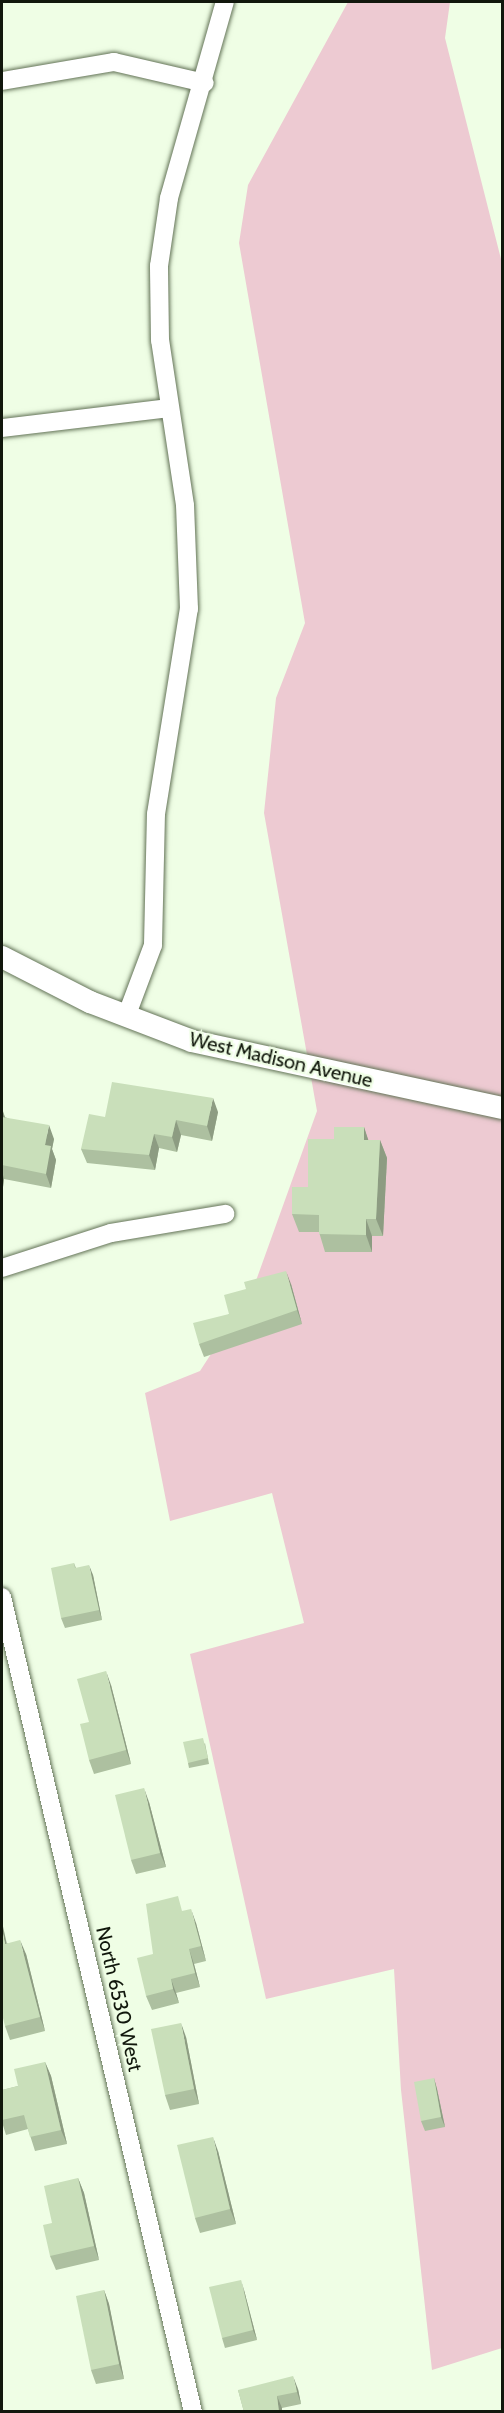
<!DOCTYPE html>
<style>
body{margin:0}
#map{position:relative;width:504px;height:2413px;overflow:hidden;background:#effee5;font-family:Cabin,sans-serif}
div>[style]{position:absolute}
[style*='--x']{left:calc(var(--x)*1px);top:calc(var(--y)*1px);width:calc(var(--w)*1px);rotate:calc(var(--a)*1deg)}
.green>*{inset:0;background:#edcad2}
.roads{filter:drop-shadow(0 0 2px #637357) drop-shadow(0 0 2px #637357)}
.minor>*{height:18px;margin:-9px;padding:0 9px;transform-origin:9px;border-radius:9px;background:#fff}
.tertiary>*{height:22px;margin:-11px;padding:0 11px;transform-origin:11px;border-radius:11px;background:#fff}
.wall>*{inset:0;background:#adc0a0}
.shaded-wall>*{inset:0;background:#8d9c82}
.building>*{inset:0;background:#c9dfba}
span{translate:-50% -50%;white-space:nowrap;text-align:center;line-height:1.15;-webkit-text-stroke:4.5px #effee5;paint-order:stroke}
.street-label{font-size:20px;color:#11170c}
.frame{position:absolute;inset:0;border:3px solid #11170c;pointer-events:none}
</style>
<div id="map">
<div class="green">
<i style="clip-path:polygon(348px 2px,450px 2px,445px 38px,502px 263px,502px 2348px,432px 2370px,401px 2090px,394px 1969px,266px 1999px,190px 1654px,304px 1623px,272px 1493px,170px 1521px,145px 1393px,200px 1371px,253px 1289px,317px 1111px,264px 813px,276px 698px,305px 623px,239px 243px,248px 185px)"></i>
</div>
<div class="roads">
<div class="minor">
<i style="--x:2;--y:81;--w:114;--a:-9.6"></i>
<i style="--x:114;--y:62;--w:93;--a:13"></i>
<i style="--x:2;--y:428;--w:168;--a:-6.8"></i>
<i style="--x:126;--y:1017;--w:77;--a:-69.4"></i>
<i style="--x:153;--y:945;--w:131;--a:-88.7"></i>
<i style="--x:156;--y:814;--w:208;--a:-80.9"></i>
<i style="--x:189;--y:609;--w:104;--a:-92.2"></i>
<i style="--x:185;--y:505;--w:167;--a:-98.6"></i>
<i style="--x:160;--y:340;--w:74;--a:-90.8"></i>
<i style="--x:159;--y:266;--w:69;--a:-81.6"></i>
<i style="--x:169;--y:198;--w:204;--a:-74.1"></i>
<i style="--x:2;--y:1268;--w:114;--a:-17.8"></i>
<i style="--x:111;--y:1233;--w:116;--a:-9.5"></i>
<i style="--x:2;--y:1597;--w:837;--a:76.81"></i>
</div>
<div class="tertiary">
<i style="--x:2;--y:957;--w:99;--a:27.1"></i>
<i style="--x:90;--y:1002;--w:109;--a:20.9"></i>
<i style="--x:192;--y:1041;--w:317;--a:12.2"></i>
</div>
</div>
<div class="wall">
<i style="clip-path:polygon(2px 1108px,5px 1117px,54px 1139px,52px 1149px,56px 1160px,51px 1188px,4px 1179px,2px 1195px)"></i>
<i style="clip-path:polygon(218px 1112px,212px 1141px,181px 1135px,177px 1152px,159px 1148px,155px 1170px,87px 1163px,81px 1149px,105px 1117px)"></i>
<i style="clip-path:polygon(364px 1127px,368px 1140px,380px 1140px,387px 1158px,383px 1236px,372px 1236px,372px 1252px,325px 1252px,319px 1232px,299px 1232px,292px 1214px,308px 1187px)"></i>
<i style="clip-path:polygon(291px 1284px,302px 1324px,204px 1357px,199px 1344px,229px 1314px)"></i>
<i style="clip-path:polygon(74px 1563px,76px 1568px,93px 1575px,102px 1620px,65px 1628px,61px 1618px)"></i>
<i style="clip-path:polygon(111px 1685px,131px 1764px,94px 1774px,89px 1760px,89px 1722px)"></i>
<i style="clip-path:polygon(205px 1743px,209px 1764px,189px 1768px,188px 1763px)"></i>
<i style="clip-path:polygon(149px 1802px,166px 1867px,136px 1874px,131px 1860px)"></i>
<i style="clip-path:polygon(184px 1911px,196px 1923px,206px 1961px,194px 1964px,200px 1987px,176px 1993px,179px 2003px,152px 2010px,146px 1996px,153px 1954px)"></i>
<i style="clip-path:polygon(7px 1943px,26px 1954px,45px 2031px,10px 2040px,5px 2026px)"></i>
<i style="clip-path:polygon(186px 2037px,199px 2104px,170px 2110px,165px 2095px)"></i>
<i style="clip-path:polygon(45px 2062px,51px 2076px,67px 2144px,35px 2151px,28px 2129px,6px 2135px,2px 2122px,2px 2090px,18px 2086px)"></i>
<i style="clip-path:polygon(434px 2078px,437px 2089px,445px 2127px,425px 2131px,421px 2121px)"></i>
<i style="clip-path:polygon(218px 2151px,236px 2224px,200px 2233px,195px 2218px)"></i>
<i style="clip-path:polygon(78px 2178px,84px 2193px,99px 2260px,56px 2270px,50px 2256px,52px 2223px)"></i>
<i style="clip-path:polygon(104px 2290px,109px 2304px,124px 2379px,96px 2384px,91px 2370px)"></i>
<i style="clip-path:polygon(244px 2290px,257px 2340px,225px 2348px,222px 2338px)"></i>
<i style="clip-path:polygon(298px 2389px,301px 2404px,282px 2408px,282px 2412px,244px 2412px,238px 2390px)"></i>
</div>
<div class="shaded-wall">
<i style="clip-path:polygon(213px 1098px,218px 1112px,212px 1141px,207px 1126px)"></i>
<i style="clip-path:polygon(2px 1109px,6px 1121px,2px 1122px)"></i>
<i style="clip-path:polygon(176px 1120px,181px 1135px,177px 1152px,172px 1137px)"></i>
<i style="clip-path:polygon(49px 1125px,54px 1139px,52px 1149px,56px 1160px,51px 1188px,46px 1174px,45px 1145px)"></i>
<i style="clip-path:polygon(364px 1127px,370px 1145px,364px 1140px)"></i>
<i style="clip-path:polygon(154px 1134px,159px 1148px,155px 1170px,149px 1155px)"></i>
<i style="clip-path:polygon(380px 1140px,387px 1158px,383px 1236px,376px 1219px)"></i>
<i style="clip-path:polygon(2px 1171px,4px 1179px,2px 1195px)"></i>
<i style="clip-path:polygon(366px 1219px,372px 1236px,372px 1252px,366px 1235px)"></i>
<i style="clip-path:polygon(286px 1271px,291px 1284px,302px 1324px,297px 1310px)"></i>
<i style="clip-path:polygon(89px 1565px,93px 1575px,102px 1620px,99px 1610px)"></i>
<i style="clip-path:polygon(106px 1671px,111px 1685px,131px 1764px,126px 1750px)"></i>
<i style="clip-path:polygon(144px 1788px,149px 1802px,166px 1867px,160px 1853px)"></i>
<i style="clip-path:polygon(191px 1909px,196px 1923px,206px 1961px,201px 1946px)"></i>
<i style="clip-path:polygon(2px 1922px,10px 1958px,5px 1944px,2px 1929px)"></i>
<i style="clip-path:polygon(20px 1940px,26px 1954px,45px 2031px,40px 2017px)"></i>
<i style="clip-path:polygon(189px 1949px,194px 1964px,200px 1987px,195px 1973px)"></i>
<i style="clip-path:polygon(171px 1979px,176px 1993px,179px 2003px,173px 1989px)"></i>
<i style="clip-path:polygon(181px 2023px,186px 2037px,199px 2104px,194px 2089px)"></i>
<i style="clip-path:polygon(45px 2062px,51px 2076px,67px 2144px,61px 2130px)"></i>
<i style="clip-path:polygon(434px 2078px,437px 2089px,445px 2127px,441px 2117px)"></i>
<i style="clip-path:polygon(213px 2137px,218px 2151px,236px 2224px,230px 2209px)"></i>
<i style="clip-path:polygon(78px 2178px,84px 2193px,99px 2260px,94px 2246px)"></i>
<i style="clip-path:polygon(241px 2280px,244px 2290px,257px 2340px,253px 2330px)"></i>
<i style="clip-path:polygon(104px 2290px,109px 2304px,124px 2379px,119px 2364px)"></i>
<i style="clip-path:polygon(293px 2376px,298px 2389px,301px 2404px,297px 2392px)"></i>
<i style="clip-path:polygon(277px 2396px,282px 2408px,282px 2412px,279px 2412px)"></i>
</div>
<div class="building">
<i style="clip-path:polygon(112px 1082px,213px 1098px,207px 1126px,176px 1120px,172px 1137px,154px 1134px,149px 1155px,81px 1149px,89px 1114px,105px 1117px)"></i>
<i style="clip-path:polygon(2px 1117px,49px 1125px,45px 1145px,51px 1146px,46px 1174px,2px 1165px)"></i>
<i style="clip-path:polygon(334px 1127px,364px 1127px,364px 1140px,380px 1140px,376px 1219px,366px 1219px,366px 1235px,319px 1234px,319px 1215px,292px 1214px,292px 1187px,308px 1187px,308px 1139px,334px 1139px)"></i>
<i style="clip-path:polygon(286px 1271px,297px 1310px,199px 1344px,193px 1323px,229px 1314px,224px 1295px,246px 1289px,244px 1282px)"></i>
<i style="clip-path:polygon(74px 1563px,75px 1568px,89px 1565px,99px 1610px,61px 1618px,51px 1568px)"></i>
<i style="clip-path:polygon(106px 1671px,126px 1750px,89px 1760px,80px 1724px,89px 1722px,77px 1679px)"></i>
<i style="clip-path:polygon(203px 1738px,208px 1758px,188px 1763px,183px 1742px)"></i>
<i style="clip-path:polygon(144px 1788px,160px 1853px,131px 1860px,115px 1795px)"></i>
<i style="clip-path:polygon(178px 1896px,182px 1911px,191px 1909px,201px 1946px,189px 1949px,195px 1973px,171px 1979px,173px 1989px,146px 1996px,137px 1958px,153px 1954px,146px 1904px)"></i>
<i style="clip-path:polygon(2px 1929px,5px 1944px,20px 1940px,40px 2017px,5px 2026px,2px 2014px)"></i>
<i style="clip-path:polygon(181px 2023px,194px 2089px,165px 2095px,151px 2029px)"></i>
<i style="clip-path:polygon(45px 2062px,61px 2130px,30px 2137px,24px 2115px,2px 2120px,2px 2090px,18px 2086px,14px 2069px)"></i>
<i style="clip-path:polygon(434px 2078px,441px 2117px,421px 2121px,414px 2082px)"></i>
<i style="clip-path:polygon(213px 2137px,230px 2209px,195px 2218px,177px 2145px)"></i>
<i style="clip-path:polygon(78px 2178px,94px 2246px,50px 2256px,43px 2225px,52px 2223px,44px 2186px)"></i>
<i style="clip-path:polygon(241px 2280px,253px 2330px,222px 2338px,209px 2287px)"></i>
<i style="clip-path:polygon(104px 2290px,119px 2364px,91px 2370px,76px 2296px)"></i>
<i style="clip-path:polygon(293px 2376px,297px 2392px,277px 2396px,279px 2412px,244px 2412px,238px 2390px)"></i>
</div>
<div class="street-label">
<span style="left:281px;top:1060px;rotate:13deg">West Madison Avenue</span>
<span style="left:119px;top:1999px;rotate:77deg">North 6530 West</span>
</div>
<div class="frame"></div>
</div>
